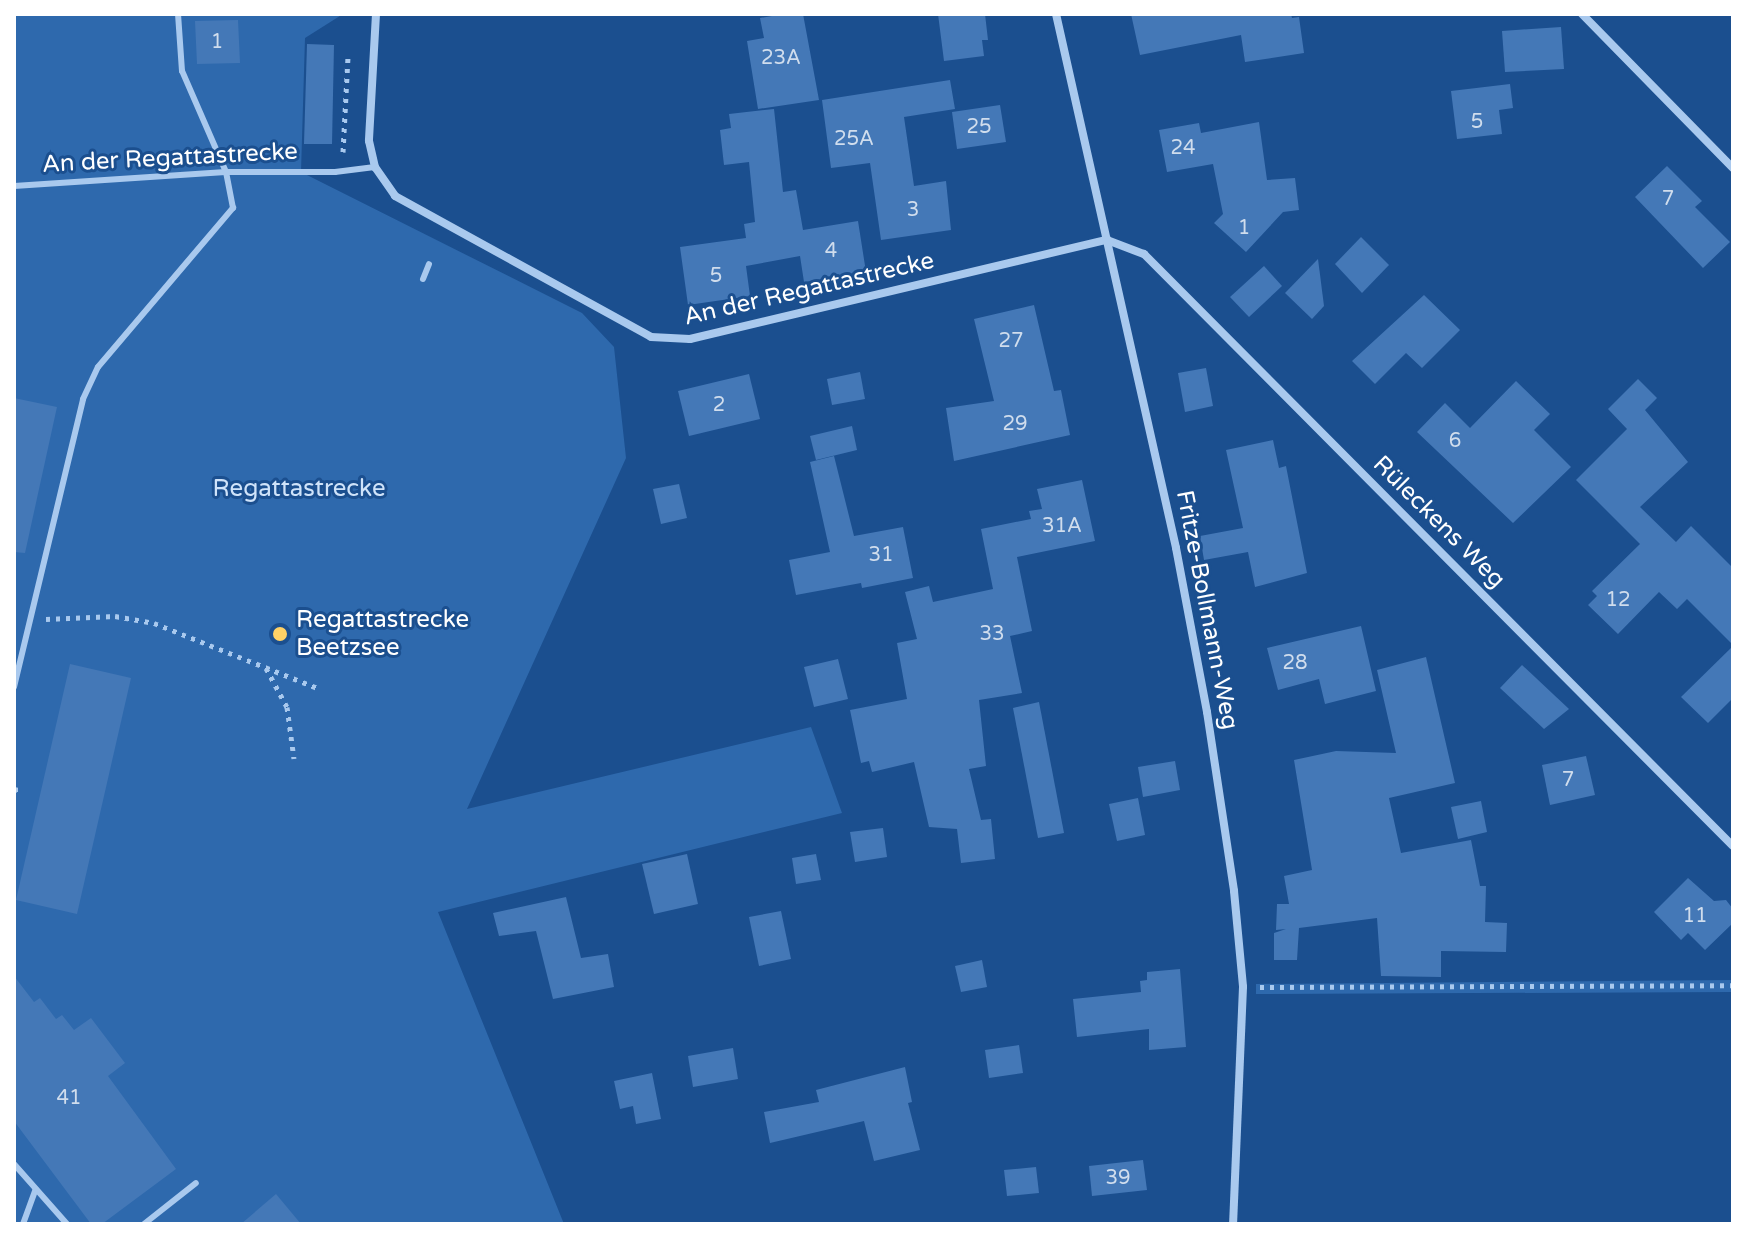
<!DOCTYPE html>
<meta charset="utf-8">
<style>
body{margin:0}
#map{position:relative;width:1747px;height:1238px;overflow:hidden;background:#1b4f8f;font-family:"Varela Round",sans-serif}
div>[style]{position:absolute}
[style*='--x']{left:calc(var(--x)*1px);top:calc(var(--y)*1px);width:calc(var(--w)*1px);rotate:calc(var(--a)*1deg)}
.green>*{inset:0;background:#2e69ad}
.building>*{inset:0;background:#4478b7}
.path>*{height:5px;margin-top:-2.5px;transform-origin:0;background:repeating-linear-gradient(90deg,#a9c9ee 0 4px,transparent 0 10px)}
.service>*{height:6px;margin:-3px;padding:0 3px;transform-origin:3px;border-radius:3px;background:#a9c9ee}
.minor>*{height:8px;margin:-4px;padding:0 4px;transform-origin:4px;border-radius:4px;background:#a9c9ee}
.dots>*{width:22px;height:22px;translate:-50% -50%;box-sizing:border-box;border:4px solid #1b4f8f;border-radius:50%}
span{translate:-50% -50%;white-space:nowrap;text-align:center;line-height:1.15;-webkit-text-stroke:6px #1b4f8f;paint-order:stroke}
.number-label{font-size:20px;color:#d0dded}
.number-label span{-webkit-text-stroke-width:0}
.street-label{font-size:24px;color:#fff}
.park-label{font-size:24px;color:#cfe3fa}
.poi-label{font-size:24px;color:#fff}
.left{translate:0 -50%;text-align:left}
.frame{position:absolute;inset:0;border:16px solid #fff;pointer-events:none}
</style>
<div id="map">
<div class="green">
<i style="clip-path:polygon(14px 14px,343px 14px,305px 38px,301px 172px,582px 313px,614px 347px,626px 458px,467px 809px,811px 727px,842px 813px,438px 912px,564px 1224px,14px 1224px)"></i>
<i style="clip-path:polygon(1733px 980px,1733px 992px,1256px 994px,1256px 984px)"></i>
</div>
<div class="building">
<i style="clip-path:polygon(783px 14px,803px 14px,819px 100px,758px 109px,747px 41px,764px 38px,760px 18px)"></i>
<i style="clip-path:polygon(938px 14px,985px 14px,988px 40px,982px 40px,984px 56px,944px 61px)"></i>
<i style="clip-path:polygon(1131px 14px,1291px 14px,1292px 18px,1299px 17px,1304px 53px,1245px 62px,1241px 35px,1140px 55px)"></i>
<i style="clip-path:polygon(238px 20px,240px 63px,197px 64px,195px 21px)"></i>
<i style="clip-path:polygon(1561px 27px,1564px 69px,1505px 72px,1502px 31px)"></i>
<i style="clip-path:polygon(307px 44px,334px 45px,332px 144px,304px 144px)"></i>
<i style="clip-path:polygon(950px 80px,955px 109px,904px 117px,914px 186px,946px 181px,951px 230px,881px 240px,870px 163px,831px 168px,822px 100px)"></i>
<i style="clip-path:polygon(1510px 84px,1513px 108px,1499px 110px,1502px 134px,1457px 139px,1451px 91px)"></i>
<i style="clip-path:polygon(1000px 105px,1006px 142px,957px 149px,952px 112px)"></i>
<i style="clip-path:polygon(774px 109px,783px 192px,796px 190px,803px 230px,858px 221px,866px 272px,804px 282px,800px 256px,746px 266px,750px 296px,688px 305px,680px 247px,746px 238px,744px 224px,755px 222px,749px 162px,724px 165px,720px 130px,731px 128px,729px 114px)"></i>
<i style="clip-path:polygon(1259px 122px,1267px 180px,1295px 178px,1299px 210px,1283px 212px,1246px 252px,1214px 223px,1223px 214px,1213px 164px,1167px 172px,1159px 130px,1199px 123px,1201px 133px)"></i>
<i style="clip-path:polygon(1667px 166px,1702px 201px,1695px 207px,1730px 242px,1703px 268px,1635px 197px)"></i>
<i style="clip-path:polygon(1361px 237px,1389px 265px,1362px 293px,1335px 264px)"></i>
<i style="clip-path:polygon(1318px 259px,1324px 306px,1312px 319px,1285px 293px)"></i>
<i style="clip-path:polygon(1264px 266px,1282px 286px,1249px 317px,1230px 297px)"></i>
<i style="clip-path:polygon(1424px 295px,1460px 330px,1422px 368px,1406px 353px,1375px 384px,1352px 361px)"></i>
<i style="clip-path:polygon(1034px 305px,1054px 391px,1061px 390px,1070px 435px,954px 461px,946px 408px,994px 401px,974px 319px)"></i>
<i style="clip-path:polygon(1206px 368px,1213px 406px,1185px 412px,1178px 373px)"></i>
<i style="clip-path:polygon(860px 372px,865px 399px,832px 405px,827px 379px)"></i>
<i style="clip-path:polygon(749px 374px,760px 419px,689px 436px,678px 391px)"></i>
<i style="clip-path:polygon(1638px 379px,1657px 398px,1645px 410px,1688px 462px,1640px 507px,1676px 542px,1691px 526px,1733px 568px,1733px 645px,1687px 599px,1677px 609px,1659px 592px,1618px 634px,1588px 605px,1597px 596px,1592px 591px,1640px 544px,1576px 480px,1627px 429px,1608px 409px)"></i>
<i style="clip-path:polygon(1516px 381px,1550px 414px,1534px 430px,1571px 467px,1513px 523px,1417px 432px,1445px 403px,1470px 428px)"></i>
<i style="clip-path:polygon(14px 398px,57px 407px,25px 553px,14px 552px)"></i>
<i style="clip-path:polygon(852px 426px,857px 450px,816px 460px,810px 436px)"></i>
<i style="clip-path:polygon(1273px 440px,1279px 468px,1286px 466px,1307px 573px,1255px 587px,1248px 552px,1204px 560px,1200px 536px,1243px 528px,1226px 450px)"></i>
<i style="clip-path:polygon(834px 456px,854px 536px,903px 527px,913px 578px,862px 588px,861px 583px,796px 595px,789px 560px,830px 552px,810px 462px)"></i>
<i style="clip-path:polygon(1082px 480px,1095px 541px,1017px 557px,1032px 631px,1010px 636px,1022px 693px,979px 700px,986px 766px,969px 769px,981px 820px,991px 819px,995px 859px,961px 863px,957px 829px,929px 827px,914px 762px,872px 772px,869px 761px,861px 763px,850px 710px,907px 699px,897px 643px,917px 639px,905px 592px,929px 586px,933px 602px,993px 589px,981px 529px,1031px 519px,1029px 511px,1042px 509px,1037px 489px)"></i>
<i style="clip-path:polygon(679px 484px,687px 518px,661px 524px,653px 489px)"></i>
<i style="clip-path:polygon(1361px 626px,1376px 691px,1325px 704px,1319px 679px,1278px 690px,1267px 648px)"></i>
<i style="clip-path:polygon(1733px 646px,1733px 698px,1708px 723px,1681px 697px)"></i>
<i style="clip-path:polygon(1426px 657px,1455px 783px,1389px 798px,1401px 853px,1471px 840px,1480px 886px,1486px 886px,1485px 922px,1507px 923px,1506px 952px,1441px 951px,1441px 977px,1381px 976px,1377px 918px,1299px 928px,1297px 960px,1274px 960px,1274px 933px,1286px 929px,1276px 930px,1277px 904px,1289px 904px,1284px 876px,1312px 870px,1294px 760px,1336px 751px,1396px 753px,1377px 670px)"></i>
<i style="clip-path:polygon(838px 659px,848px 699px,814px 707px,804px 667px)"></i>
<i style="clip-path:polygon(70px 664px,131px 678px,77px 914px,16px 900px)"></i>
<i style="clip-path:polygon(1522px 665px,1569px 709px,1544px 729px,1500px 688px)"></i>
<i style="clip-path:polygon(1039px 702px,1064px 833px,1038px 838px,1013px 708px)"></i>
<i style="clip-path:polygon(1586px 756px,1595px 795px,1550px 805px,1542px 765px)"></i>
<i style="clip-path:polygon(1175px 761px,1180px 790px,1143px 797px,1138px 767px)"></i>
<i style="clip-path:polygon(1138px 798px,1145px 835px,1117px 841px,1109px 804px)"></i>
<i style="clip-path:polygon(1481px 801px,1487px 832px,1458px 839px,1451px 807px)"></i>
<i style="clip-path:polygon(883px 828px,887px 857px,855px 862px,850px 832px)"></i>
<i style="clip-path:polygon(687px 854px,698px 904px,654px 914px,642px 864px)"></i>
<i style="clip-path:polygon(816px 854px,821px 880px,796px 884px,792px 858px)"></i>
<i style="clip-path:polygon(1688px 878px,1714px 901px,1726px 900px,1733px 909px,1733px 923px,1705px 950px,1688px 933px,1681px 940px,1654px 912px)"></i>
<i style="clip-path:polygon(566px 897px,581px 958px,608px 954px,614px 987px,553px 999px,536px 931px,499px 936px,493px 913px)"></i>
<i style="clip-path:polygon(781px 911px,791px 959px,759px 966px,749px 917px)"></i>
<i style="clip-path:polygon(982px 960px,987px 987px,961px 992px,955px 966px)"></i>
<i style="clip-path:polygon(1180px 969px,1186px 1047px,1149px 1050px,1149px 1029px,1077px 1037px,1073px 999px,1141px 992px,1140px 981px,1147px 980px,1147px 972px)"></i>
<i style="clip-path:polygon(14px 976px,34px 1002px,40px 998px,56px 1019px,62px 1015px,74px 1030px,91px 1018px,125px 1063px,108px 1076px,176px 1169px,102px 1224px,91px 1224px,14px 1121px)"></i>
<i style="clip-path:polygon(1019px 1045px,1023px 1073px,989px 1078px,985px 1050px)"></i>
<i style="clip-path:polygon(733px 1048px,738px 1079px,693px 1087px,688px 1056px)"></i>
<i style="clip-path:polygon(905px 1067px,912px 1102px,908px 1103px,920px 1150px,874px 1161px,864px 1121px,770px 1143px,764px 1112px,819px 1102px,816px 1090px)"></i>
<i style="clip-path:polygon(652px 1073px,661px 1119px,636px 1124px,633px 1106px,620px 1109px,614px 1081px)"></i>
<i style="clip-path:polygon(1143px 1160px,1147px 1190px,1092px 1196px,1089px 1166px)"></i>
<i style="clip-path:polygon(1036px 1167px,1039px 1193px,1007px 1196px,1004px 1170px)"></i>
<i style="clip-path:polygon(276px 1194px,301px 1224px,241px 1224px)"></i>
</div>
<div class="path">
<i style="--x:343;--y:152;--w:95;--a:-87"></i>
<i style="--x:46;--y:619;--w:69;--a:-2.5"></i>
<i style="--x:115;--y:616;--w:40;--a:10"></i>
<i style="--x:154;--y:623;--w:179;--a:21.7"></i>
<i style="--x:266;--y:668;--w:44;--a:61.7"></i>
<i style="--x:287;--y:707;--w:52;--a:82.3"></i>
<i style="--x:14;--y:789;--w:5;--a:11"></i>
<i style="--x:1260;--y:987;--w:473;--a:-0.2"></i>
</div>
<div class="service">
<i style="--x:14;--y:186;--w:212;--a:-3.8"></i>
<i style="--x:226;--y:172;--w:109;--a:0"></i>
<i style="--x:335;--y:172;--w:40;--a:-7.1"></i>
<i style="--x:423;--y:279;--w:16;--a:-68"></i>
<i style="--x:14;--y:687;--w:296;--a:-76.5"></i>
<i style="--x:83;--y:399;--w:35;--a:-65"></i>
<i style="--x:98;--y:367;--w:209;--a:-49.7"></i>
<i style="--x:233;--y:208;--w:37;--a:-101"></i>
<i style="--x:226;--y:172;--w:110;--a:-113.5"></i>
<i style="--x:182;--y:71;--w:57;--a:-94"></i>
<i style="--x:14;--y:1164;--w:80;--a:48.5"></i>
<i style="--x:23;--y:1224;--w:37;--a:-70"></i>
<i style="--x:144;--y:1224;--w:66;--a:-38.3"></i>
</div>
<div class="minor">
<i style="--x:376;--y:14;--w:127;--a:93.2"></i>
<i style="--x:369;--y:141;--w:27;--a:77"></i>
<i style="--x:375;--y:167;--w:35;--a:55"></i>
<i style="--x:395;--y:196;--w:292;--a:28.8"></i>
<i style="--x:651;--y:337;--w:39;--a:3"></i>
<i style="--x:690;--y:339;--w:429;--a:-13.4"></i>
<i style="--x:1056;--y:14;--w:547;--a:77.33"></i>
<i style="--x:1176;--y:548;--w:167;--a:79.3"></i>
<i style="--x:1207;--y:712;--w:181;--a:81.4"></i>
<i style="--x:1234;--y:891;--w:96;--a:84.6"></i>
<i style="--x:1243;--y:987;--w:237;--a:92.4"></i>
<i style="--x:1582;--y:14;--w:216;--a:45.6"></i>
<i style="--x:1107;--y:240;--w:40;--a:21"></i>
<i style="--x:1144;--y:254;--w:835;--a:45.15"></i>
</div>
<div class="dots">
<i style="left:280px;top:634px;background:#ffd166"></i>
</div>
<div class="number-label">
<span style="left:217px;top:42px">1</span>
<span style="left:781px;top:58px">23A</span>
<span style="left:1477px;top:122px">5</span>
<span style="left:979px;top:127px">25</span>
<span style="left:854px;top:139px">25A</span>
<span style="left:1183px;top:148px">24</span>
<span style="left:1668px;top:199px">7</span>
<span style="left:913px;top:210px">3</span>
<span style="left:1244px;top:228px">1</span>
<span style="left:831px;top:251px">4</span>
<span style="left:716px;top:276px">5</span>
<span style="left:1011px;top:341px">27</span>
<span style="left:719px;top:405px">2</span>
<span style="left:1015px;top:424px">29</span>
<span style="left:1455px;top:441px">6</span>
<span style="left:1062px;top:526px">31A</span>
<span style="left:881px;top:555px">31</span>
<span style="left:1618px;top:600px">12</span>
<span style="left:992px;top:634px">33</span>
<span style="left:1295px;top:663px">28</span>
<span style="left:1568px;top:780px">7</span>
<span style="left:1695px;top:916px">11</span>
<span style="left:69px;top:1098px">41</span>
<span style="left:1118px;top:1178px">39</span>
</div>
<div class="street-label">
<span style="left:170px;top:158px;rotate:-3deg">An der Regattastrecke</span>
<span style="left:809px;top:289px;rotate:-13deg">An der Regattastrecke</span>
<span style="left:1439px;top:522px;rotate:45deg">Rüleckens Weg</span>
<span style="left:1207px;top:610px;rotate:79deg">Fritze-Bollmann-Weg</span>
</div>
<div class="park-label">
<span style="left:299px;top:489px">Regattastrecke</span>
</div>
<div class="poi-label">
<span class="left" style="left:296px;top:634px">Regattastrecke<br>Beetzsee</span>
</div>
<div class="frame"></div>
</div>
